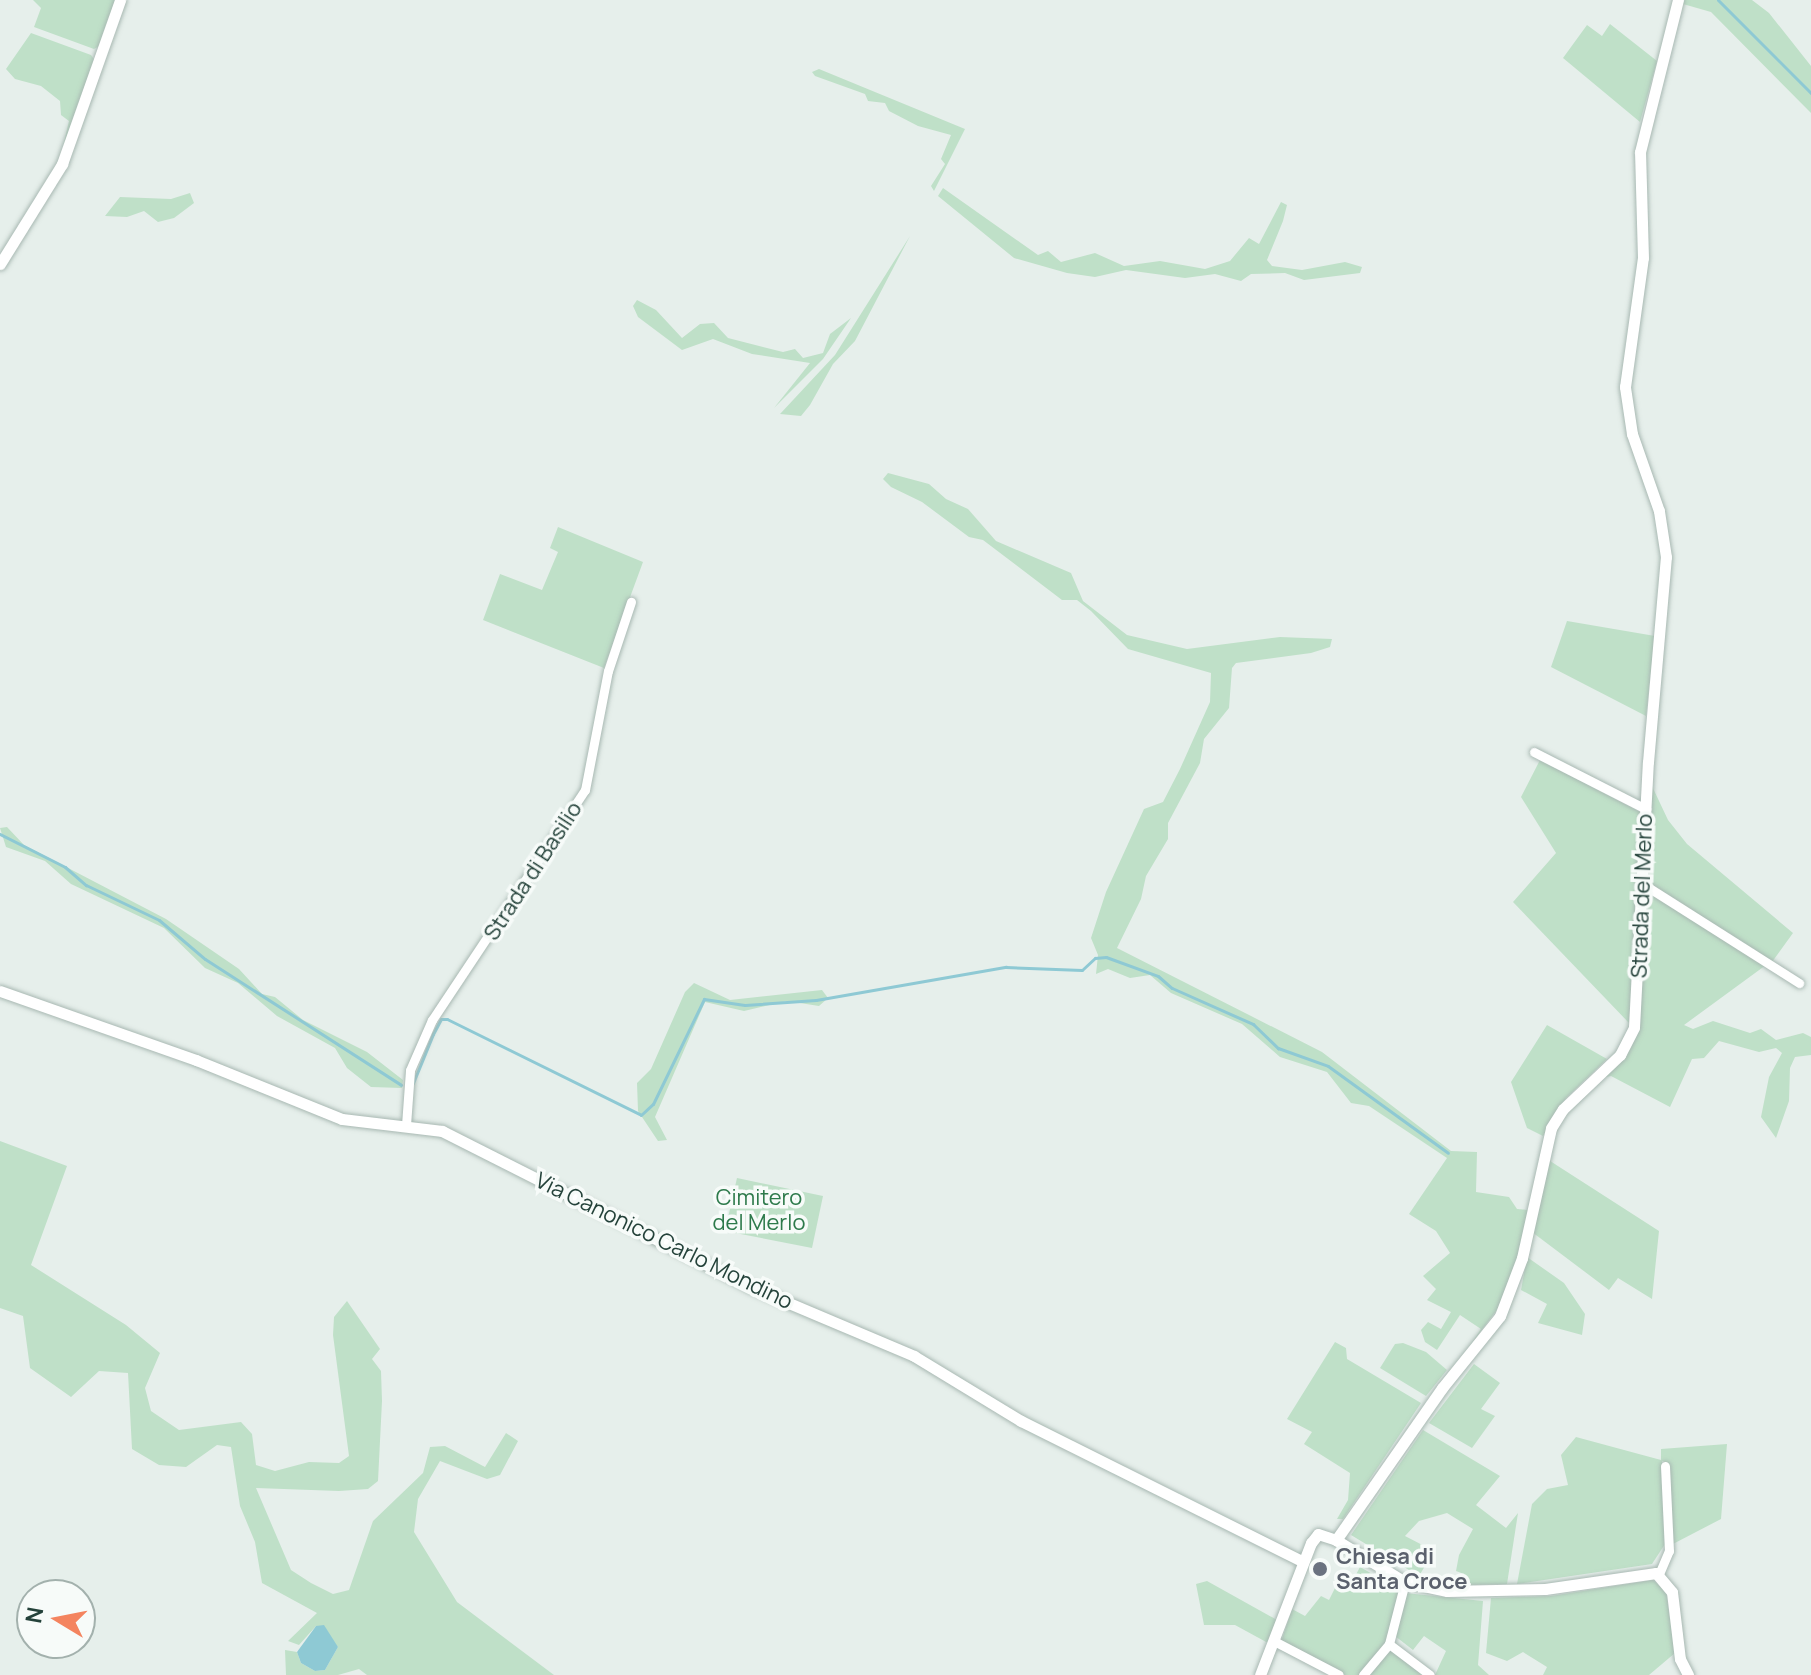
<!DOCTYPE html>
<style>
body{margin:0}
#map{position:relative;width:1811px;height:1675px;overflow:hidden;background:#e6efeb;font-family:Manrope,sans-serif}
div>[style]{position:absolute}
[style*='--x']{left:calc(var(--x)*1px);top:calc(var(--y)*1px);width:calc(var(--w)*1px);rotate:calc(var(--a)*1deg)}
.green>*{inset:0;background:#bfe0c8}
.water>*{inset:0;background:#8ec9d4}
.stream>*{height:3px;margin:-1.5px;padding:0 1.5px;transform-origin:1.5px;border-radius:1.5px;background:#8ec9d4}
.roads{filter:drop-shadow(0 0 2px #a8b8b2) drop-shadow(0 0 2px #a8b8b2)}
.minor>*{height:9px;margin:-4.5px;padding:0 4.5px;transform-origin:4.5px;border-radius:4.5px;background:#fff}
.tertiary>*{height:11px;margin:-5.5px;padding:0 5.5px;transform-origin:5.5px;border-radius:5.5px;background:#fff}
.dots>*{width:22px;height:22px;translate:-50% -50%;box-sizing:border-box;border:4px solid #f7fbf9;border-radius:50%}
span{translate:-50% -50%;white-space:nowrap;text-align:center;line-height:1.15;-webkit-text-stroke:7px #f7fbf9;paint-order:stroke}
.street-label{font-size:22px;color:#24423a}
.park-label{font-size:22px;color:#2d7a4b}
.worship-label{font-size:22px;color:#5b616d;font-weight:700}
.left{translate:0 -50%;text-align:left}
.north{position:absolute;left:16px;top:1579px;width:80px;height:80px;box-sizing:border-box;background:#f7fbf9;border:2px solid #a3b1ad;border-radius:50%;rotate:280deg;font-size:22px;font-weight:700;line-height:32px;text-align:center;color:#24423a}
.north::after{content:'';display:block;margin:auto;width:28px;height:36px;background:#f4845f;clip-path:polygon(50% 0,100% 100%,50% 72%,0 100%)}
</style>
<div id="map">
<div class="green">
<i style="clip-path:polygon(33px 0,115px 0,101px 45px,94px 49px,34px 27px,41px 8px)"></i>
<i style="clip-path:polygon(1684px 0,1752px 0,1769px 13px,1811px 66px,1811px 113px,1711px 12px,1683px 4px)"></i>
<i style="clip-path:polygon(1610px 24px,1657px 61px,1640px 122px,1563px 58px,1587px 25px,1602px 36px)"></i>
<i style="clip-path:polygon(31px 33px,91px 55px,96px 62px,62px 151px,69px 121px,61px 115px,60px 101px,41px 86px,15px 79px,6px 69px)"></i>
<i style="clip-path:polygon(819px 69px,965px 129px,934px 191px,931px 186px,945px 164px,941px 159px,951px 135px,918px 126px,889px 111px,885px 103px,868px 101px,865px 94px,815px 76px,812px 72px)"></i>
<i style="clip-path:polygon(943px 188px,1038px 255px,1048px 251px,1061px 262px,1095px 253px,1124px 266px,1160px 261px,1205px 269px,1230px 261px,1249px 238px,1259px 244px,1281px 202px,1287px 205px,1283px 221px,1267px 260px,1272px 266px,1302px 270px,1345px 262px,1362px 267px,1360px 273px,1304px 280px,1285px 273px,1251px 274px,1241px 281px,1215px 274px,1185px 278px,1126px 270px,1095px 277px,1067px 273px,1014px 258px,938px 196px)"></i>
<i style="clip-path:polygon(190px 193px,194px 203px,174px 218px,158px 222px,144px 211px,127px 217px,105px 216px,120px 197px,171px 199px)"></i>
<i style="clip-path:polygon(910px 236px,855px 341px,833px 364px,810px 405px,801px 416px,780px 414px,835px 355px)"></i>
<i style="clip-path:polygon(637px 300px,656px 310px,682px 338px,700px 324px,714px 323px,728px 338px,783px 352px,795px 349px,803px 358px,823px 353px,830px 334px,851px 318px,823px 359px,774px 408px,810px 363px,752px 354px,713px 339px,682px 350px,638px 317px,633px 306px)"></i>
<i style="clip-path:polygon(888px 473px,929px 484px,946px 499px,968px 509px,996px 541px,1071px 573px,1083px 601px,1127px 635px,1187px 649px,1280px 637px,1332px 639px,1330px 647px,1311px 653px,1236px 663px,1232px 668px,1229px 708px,1204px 739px,1200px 763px,1168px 823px,1168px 839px,1146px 876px,1141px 899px,1117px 948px,1322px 1052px,1451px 1151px,1477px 1152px,1476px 1192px,1509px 1197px,1517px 1209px,1528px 1210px,1517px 1266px,1502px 1303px,1469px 1347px,1481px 1329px,1460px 1315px,1437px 1350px,1425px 1342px,1421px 1330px,1428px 1322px,1441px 1329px,1451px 1312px,1427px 1300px,1436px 1289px,1423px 1276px,1450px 1253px,1436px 1231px,1409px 1214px,1447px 1158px,1369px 1106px,1351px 1103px,1327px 1072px,1280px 1057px,1242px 1024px,1171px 993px,1150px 975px,1130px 978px,1108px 969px,1096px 974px,1098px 955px,1091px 938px,1106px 892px,1144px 809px,1163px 802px,1180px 769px,1210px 702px,1211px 673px,1128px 649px,1091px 611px,1077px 600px,1062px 600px,983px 540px,969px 537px,922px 502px,891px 487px,883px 479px)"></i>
<i style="clip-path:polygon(558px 527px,643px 562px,604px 668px,483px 620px,500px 574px,542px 590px,558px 552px,550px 548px)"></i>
<i style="clip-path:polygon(1567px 621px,1655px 636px,1646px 716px,1551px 667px)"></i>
<i style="clip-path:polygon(1540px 760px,1640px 812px,1629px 1023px,1513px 902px,1556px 853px,1521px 797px)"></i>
<i style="clip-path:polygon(1651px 784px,1668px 820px,1687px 844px,1793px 933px,1772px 962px,1647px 883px)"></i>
<i style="clip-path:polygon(7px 827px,24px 845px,166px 919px,239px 969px,262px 994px,275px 997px,303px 1020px,367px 1052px,403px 1080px,402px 1088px,371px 1087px,347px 1068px,335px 1048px,277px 1016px,238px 983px,205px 968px,164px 928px,71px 884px,45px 861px,6px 847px,0 828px)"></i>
<i style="clip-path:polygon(1647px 890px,1766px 965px,1684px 1025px,1693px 1029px,1713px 1021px,1750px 1033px,1761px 1029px,1776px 1040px,1803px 1033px,1811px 1037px,1811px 1055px,1795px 1057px,1790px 1068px,1789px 1101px,1776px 1138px,1761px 1117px,1769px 1077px,1782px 1053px,1776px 1048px,1759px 1052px,1719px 1041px,1704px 1058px,1692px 1059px,1670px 1107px,1611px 1076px,1601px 1078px,1629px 1050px,1640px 1028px)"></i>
<i style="clip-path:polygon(694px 983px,730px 1000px,822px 990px,828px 998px,819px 1006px,787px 1001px,744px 1011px,705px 1002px,655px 1117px,667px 1140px,658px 1141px,638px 1111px,637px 1083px,651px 1069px,685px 992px)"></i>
<i style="clip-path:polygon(1547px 1025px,1607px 1059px,1566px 1098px,1543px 1136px,1527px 1128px,1511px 1082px)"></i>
<i style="clip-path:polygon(0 1141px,67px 1166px,31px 1265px,126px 1325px,160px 1353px,145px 1388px,151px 1411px,179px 1430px,241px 1422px,252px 1434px,256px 1465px,275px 1471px,309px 1462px,339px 1463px,349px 1456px,333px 1335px,334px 1317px,347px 1301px,380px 1349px,372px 1359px,381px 1371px,382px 1401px,378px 1481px,368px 1489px,339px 1491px,256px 1488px,291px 1570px,311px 1583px,333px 1594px,349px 1590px,373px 1521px,423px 1473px,430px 1447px,445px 1446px,485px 1467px,506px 1433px,518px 1441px,500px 1475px,487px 1479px,440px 1461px,418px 1499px,414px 1532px,457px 1602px,554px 1675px,367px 1675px,359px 1669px,338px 1675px,286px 1675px,285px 1650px,297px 1652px,301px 1663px,315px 1671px,325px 1670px,338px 1647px,316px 1626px,299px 1645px,288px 1641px,317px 1613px,262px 1583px,255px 1542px,240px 1506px,231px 1447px,217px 1445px,186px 1467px,159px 1465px,132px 1449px,128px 1373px,99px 1371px,71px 1397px,30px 1368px,23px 1316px,0 1308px)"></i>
<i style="clip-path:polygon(1547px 1159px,1659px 1231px,1652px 1299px,1618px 1278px,1609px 1290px,1532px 1232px)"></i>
<i style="clip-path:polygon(737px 1178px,823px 1196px,812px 1248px,725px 1231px)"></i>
<i style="clip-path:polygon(1527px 1257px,1564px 1283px,1585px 1314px,1582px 1335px,1538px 1323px,1547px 1304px,1521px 1290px)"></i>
<i style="clip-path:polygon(1335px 1342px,1346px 1348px,1347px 1359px,1421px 1403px,1343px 1519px,1337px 1519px,1348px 1500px,1350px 1473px,1304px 1444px,1312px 1432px,1287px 1419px)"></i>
<i style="clip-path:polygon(1403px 1343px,1426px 1352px,1447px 1370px,1426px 1396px,1380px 1368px,1395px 1344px)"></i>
<i style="clip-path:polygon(1474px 1364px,1500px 1383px,1481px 1409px,1495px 1416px,1472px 1448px,1429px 1423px)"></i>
<i style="clip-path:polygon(1423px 1430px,1500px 1476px,1476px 1505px,1506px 1528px,1518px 1513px,1507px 1584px,1462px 1585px,1464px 1574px,1456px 1571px,1459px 1555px,1473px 1529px,1447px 1513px,1419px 1521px,1405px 1536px,1434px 1551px,1419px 1576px,1351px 1535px)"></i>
<i style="clip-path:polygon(1576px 1437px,1661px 1460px,1661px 1449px,1727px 1444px,1721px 1519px,1671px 1545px,1668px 1463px,1662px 1461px,1665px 1544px,1652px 1564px,1517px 1584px,1532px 1504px,1547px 1489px,1568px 1485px,1561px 1455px)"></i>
<i style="clip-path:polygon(1360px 1567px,1399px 1589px,1386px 1642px,1360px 1675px,1345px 1675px,1281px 1642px,1292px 1609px,1305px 1616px,1321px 1596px,1329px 1600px,1340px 1578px,1352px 1582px)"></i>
<i style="clip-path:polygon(1653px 1580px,1666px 1591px,1675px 1653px,1649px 1675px,1543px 1675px,1547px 1667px,1523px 1652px,1507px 1661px,1486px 1653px,1491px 1598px,1551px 1596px)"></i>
<i style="clip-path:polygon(1207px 1581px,1277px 1620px,1268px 1643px,1235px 1625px,1204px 1625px,1196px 1584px)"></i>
<i style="clip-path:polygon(1405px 1593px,1483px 1601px,1478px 1665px,1489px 1675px,1435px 1675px,1446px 1651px,1424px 1636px,1413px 1650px,1395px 1636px)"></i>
<i style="clip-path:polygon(1389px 1648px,1424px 1675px,1367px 1675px)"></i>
</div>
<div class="water">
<i style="clip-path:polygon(324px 1625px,338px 1647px,325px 1670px,315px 1671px,301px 1663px,297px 1652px,316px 1626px)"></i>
</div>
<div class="stream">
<i style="--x:1718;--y:0;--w:132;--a:45"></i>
<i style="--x:0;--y:834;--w:73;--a:26.9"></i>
<i style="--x:65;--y:867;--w:28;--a:41"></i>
<i style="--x:86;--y:885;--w:81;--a:25.6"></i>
<i style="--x:159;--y:920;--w:60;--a:40.3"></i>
<i style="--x:205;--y:959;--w:233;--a:32.7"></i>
<i style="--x:413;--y:1083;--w:53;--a:-67.8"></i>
<i style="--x:433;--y:1034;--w:17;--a:-62"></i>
<i style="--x:441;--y:1019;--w:6;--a:0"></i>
<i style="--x:447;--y:1019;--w:216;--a:26.3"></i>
<i style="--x:641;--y:1115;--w:16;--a:-43"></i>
<i style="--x:653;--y:1104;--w:117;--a:-64.1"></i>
<i style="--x:704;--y:999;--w:41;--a:8.3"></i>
<i style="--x:745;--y:1005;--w:71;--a:-4"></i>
<i style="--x:816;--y:1000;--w:193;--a:-9.9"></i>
<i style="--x:1006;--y:967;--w:76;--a:2.3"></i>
<i style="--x:1082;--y:970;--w:18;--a:-43"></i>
<i style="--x:1095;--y:958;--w:11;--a:-5"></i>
<i style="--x:1106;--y:957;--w:55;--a:20.1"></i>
<i style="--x:1158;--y:976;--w:18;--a:41"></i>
<i style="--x:1172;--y:988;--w:89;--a:24"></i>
<i style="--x:1253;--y:1024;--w:35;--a:44"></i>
<i style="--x:1278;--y:1048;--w:53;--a:19.8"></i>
<i style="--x:1328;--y:1066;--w:148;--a:35.9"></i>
</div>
<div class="roads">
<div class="minor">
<i style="--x:1534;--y:752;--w:126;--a:27"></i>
<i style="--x:1643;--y:884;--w:185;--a:32.4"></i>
<i style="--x:406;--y:1125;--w:55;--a:-85.8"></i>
<i style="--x:410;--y:1070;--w:55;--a:-66.3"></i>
<i style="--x:432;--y:1020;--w:276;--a:-56.4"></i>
<i style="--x:585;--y:790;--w:121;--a:-79.1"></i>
<i style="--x:608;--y:671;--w:73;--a:-71.6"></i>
<i style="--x:1659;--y:1574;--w:25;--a:-67"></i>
<i style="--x:1669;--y:1551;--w:85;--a:-92.7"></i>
<i style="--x:1405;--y:1582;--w:64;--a:104.5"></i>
<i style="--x:1389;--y:1644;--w:51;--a:37.1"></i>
<i style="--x:1274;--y:1641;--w:73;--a:27.6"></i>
<i style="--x:1363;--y:1675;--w:40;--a:-50"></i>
</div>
<div class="tertiary">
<i style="--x:0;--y:264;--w:118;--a:-58.2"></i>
<i style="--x:62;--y:164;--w:174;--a:-70.5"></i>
<i style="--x:0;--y:991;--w:208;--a:19.4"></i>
<i style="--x:196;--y:1060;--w:157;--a:22"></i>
<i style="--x:342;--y:1119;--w:101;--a:6.8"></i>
<i style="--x:442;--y:1131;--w:346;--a:26.8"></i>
<i style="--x:751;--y:1287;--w:177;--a:22.9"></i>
<i style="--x:914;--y:1356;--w:125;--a:31.3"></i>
<i style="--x:1021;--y:1421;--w:314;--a:26.5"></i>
<i style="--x:1336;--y:1540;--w:81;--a:31.3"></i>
<i style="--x:1405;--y:1582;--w:43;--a:12.1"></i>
<i style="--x:1447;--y:1591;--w:98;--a:-1.2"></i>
<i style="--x:1545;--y:1589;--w:112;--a:-8.2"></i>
<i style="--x:1656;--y:1573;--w:25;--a:50"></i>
<i style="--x:1672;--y:1592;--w:67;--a:83.2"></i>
<i style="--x:1680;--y:1659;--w:18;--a:63"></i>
<i style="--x:1260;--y:1675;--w:142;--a:-68.9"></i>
<i style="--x:1311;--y:1543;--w:11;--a:-52"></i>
<i style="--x:1318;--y:1534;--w:19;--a:18"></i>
<i style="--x:1336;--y:1540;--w:185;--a:-55.1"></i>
<i style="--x:1442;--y:1388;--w:92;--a:-51.1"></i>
<i style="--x:1500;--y:1316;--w:62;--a:-69.2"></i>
<i style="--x:1522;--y:1258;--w:133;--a:-77.4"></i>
<i style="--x:1551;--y:1128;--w:22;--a:-58"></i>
<i style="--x:1563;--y:1109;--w:79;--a:-43.5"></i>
<i style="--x:1620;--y:1055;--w:31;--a:-63"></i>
<i style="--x:1634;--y:1027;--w:265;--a:-87"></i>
<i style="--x:1648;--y:762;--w:206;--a:-85"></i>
<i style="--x:1666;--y:557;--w:47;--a:-98.7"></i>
<i style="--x:1659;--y:511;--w:82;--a:-109.3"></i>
<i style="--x:1632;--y:434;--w:48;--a:-98.5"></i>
<i style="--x:1625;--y:387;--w:130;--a:-82.1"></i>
<i style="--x:1643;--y:258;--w:106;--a:-91.6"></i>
<i style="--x:1640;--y:152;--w:157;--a:-76"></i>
</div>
</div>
<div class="dots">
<i style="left:1320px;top:1569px;background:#6b7280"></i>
</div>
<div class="street-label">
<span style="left:533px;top:871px;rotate:-57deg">Strada di Basilio</span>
<span style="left:1642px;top:896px;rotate:-88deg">Strada del Merlo</span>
<span style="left:664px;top:1241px;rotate:26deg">Via Canonico Carlo Mondino</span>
</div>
<div class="park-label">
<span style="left:759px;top:1210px">Cimitero<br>del Merlo</span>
</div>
<div class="worship-label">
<span class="left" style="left:1336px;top:1569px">Chiesa di<br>Santa Croce</span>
</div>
<div class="north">N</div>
</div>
